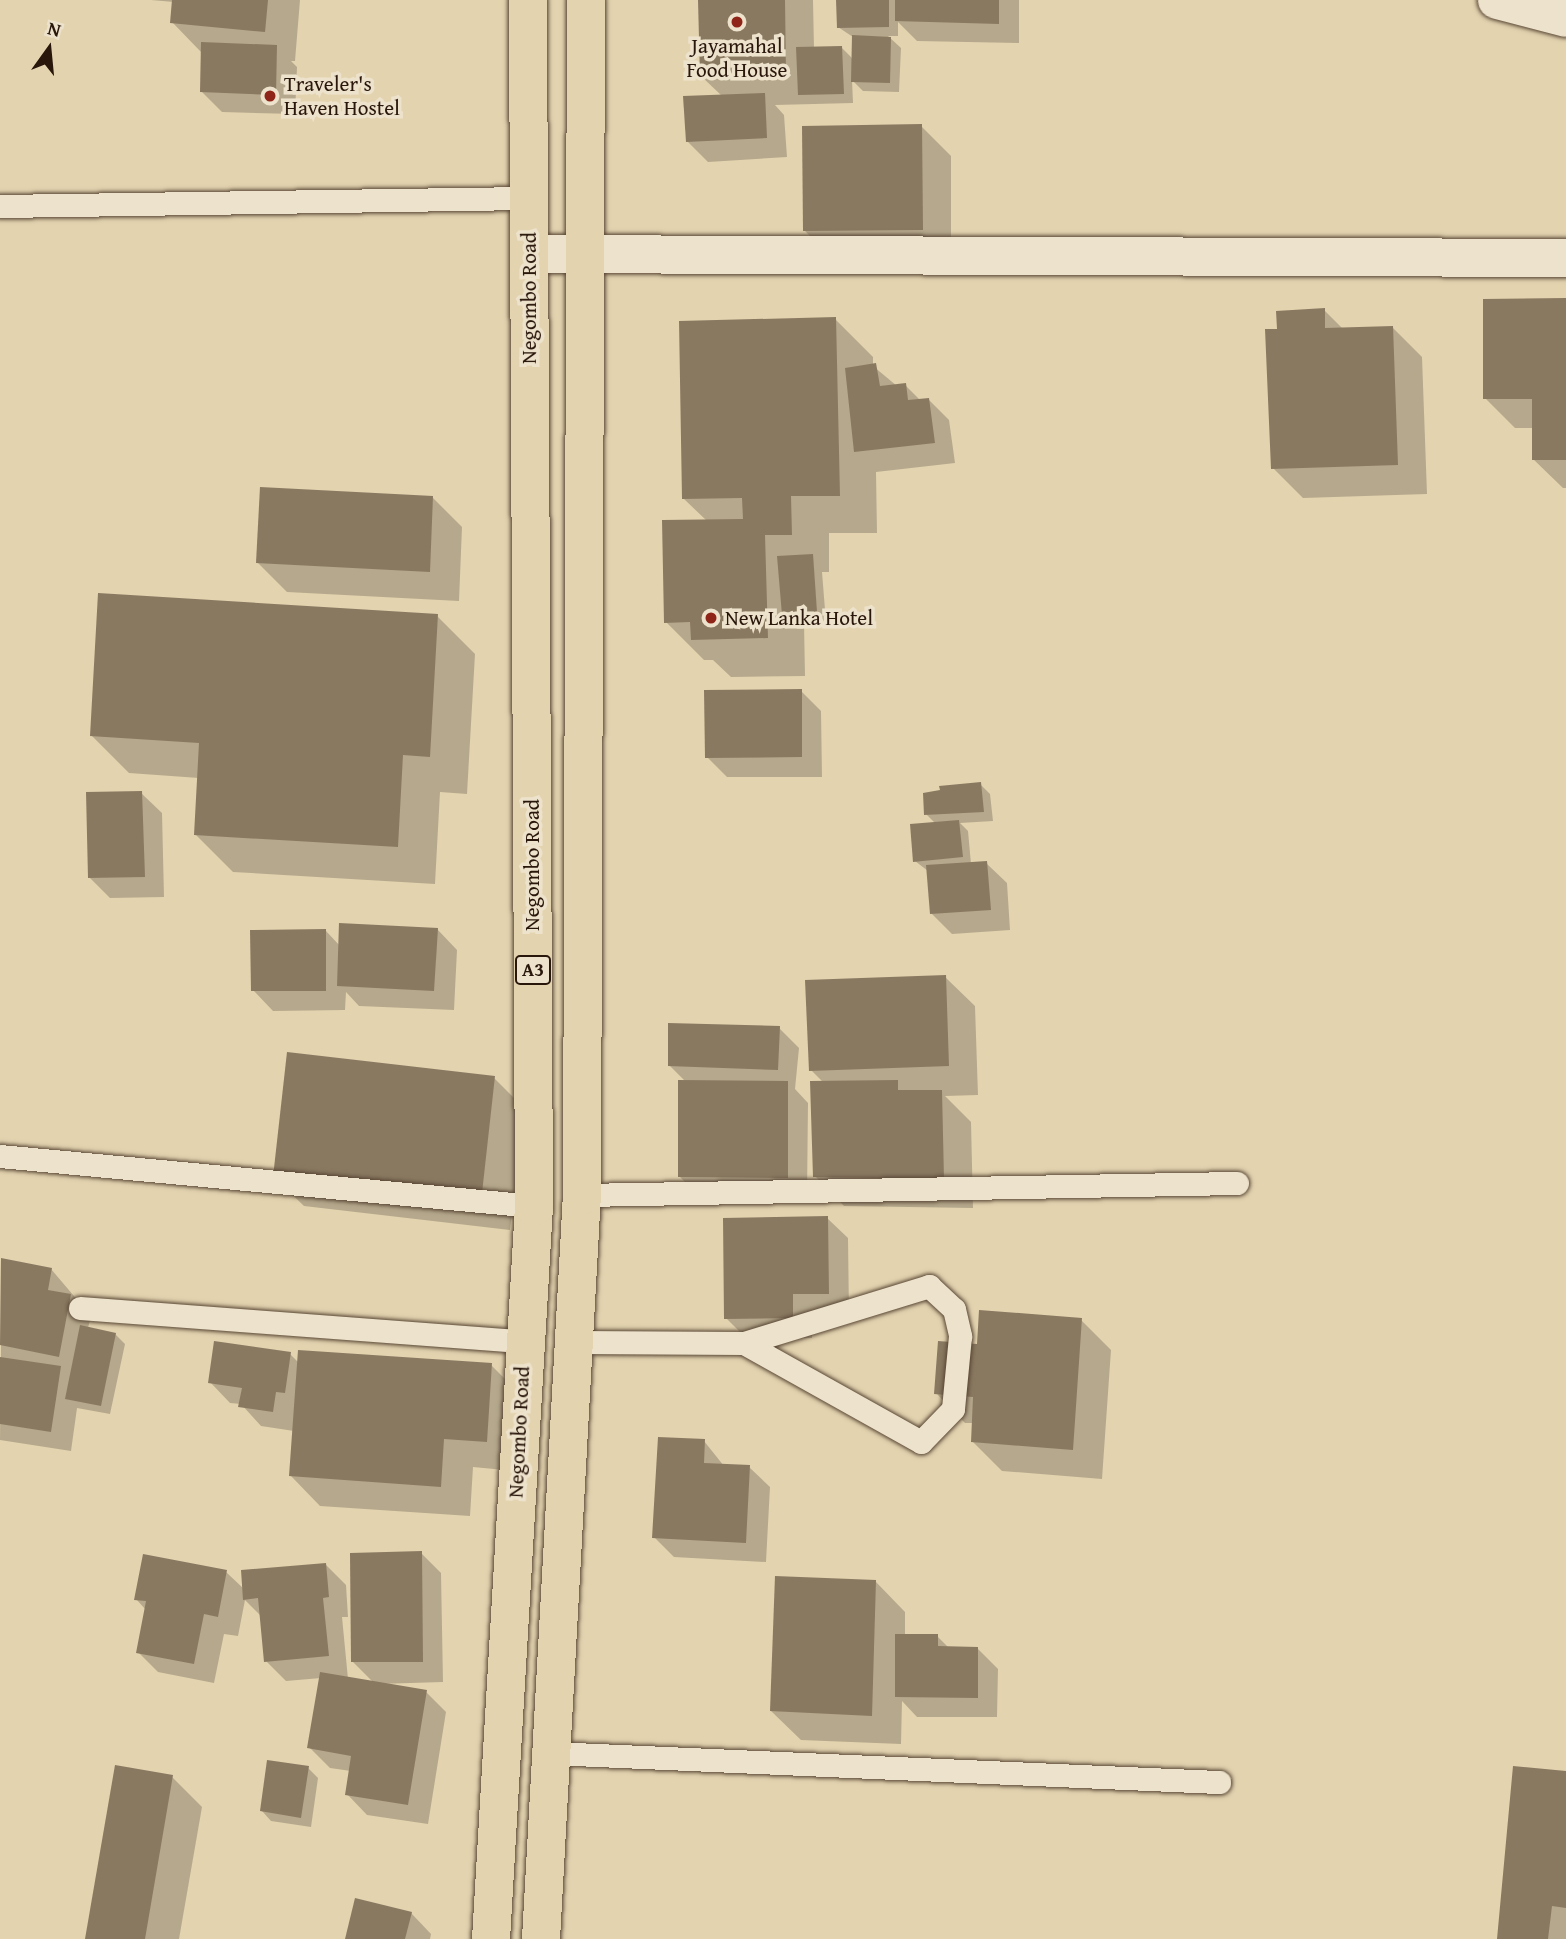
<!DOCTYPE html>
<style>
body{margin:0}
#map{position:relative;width:1566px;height:1939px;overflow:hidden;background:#e3d3af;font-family:"Gentium Book Plus",serif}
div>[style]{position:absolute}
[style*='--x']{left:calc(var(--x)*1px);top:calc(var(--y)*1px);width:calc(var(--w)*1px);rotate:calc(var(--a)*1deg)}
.shadow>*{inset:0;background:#0003}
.building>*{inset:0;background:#8a7961}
.roads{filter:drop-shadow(0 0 2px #584635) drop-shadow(0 0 2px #584635)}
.lane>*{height:23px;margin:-11.5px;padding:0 11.5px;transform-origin:11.5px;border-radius:11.5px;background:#ede2cb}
.street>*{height:38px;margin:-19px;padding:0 19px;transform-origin:19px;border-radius:19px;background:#ede2cb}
.highway>*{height:38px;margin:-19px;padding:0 19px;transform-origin:19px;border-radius:19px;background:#e3d3af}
.dots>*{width:19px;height:19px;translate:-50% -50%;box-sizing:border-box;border:4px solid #ede2cb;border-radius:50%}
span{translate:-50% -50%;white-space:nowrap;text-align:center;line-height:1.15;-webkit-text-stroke:7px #ede2cb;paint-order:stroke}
.shield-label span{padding:2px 5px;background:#ede2cb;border:2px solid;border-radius:5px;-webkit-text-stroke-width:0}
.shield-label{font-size:19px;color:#29170c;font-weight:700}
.poi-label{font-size:21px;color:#29170c}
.left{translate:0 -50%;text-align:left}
.street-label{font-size:21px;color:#29170c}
.north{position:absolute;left:14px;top:14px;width:70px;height:70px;-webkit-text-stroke:5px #ede2cb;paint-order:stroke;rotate:15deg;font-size:19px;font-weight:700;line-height:28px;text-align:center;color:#29170c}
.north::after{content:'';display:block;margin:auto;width:24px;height:32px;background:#29170c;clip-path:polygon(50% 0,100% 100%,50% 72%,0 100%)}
</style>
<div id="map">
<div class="shadow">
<i style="clip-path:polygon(151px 0,300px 0,295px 61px,291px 61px,297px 67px,295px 114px,222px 112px,202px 92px,201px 52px,172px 22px,174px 2px)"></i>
<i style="clip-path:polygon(700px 0,813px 0,814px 48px,841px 47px,853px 59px,853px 37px,838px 27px,838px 0,1019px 0,1019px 43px,917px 41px,898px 22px,898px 36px,888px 36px,901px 48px,899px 92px,863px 91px,852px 80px,853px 103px,775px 105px,784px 115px,787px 157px,708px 162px,687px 141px,722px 96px,701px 76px)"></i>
<i style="clip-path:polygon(921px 126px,951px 156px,951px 259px,834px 260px,804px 230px)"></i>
<i style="clip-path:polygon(1566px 300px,1566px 488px,1563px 488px,1533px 459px,1533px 428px,1515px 428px,1485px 398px)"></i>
<i style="clip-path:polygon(1324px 310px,1343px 329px,1392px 327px,1422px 357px,1427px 494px,1303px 498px,1273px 468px,1278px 330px)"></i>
<i style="clip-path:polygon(835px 319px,873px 357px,873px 366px,897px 386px,905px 385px,921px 401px,929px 400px,949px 420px,955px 463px,876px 472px,877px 533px,829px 533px,829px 572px,822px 572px,826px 622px,804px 623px,805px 676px,731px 677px,713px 660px,704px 660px,666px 622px,707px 521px,684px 499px)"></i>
<i style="clip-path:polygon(432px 497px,462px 527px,459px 601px,287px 592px,257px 562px)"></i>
<i style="clip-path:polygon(437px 616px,475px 654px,467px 794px,440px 792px,435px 884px,233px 872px,195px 834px,199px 778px,129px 773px,91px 735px)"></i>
<i style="clip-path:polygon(801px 691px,821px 711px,822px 777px,727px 777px,707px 757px)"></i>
<i style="clip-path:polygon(980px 784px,990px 794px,993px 821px,960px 823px,968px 831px,971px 864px,986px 863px,1007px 883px,1010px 930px,952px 934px,932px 914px,928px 871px,915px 861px,936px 824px,926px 814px)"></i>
<i style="clip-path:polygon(141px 793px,162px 813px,164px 897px,110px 898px,90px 878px)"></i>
<i style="clip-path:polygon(437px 929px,457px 950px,454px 1010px,359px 1006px,346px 992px,345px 1010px,273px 1011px,253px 990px,326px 931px,340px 946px)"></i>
<i style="clip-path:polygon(945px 977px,975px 1006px,978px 1095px,945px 1096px,971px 1122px,973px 1208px,844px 1206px,815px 1176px,824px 1083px,811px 1070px)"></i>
<i style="clip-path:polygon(779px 1028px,799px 1048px,795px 1089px,808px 1103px,807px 1197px,700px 1197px,680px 1177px,686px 1082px,669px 1065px)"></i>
<i style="clip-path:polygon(494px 1078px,524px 1108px,510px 1230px,304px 1206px,274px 1177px)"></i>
<i style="clip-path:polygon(827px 1218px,848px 1238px,849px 1314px,812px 1314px,812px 1338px,746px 1338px,726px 1318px)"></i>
<i style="clip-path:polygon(2px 1260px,51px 1269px,91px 1316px,88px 1328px,115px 1334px,125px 1344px,110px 1414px,77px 1408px,71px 1451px,0 1440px)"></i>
<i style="clip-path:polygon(1081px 1320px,1111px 1350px,1102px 1479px,1002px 1471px,972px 1441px,973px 1423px,965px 1423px,936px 1393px,979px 1346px)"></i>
<i style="clip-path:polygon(290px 1354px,299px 1363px,491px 1365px,521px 1395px,516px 1471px,473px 1467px,470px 1516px,320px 1506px,291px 1476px,294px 1431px,261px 1426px,241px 1404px,230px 1403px,210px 1382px)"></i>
<i style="clip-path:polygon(704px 1441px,724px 1466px,749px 1467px,770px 1487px,766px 1562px,674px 1557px,654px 1537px)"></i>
<i style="clip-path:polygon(421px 1553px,441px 1573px,443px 1682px,378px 1684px,426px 1692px,446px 1712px,428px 1824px,367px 1815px,347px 1794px,351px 1771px,330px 1768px,309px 1747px,321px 1678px,286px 1681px,266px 1661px,261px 1616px,245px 1600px,238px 1636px,224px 1634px,214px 1683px,158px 1672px,138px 1652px,146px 1610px,136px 1599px,226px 1572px,244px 1589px,326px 1565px,346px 1585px,348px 1617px,342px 1617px,348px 1679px,374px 1683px,353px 1662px)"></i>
<i style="clip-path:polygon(876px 1582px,905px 1612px,905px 1636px,937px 1636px,949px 1648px,977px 1648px,998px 1669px,997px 1717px,917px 1717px,902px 1701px,901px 1744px,801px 1740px,771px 1711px)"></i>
<i style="clip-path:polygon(308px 1768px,318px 1778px,311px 1827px,271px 1821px,262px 1811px)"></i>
<i style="clip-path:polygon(1566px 1772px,1566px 1939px,1499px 1939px)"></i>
<i style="clip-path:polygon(172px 1777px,202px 1807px,179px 1939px,86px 1939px)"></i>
<i style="clip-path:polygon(411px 1913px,431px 1934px,430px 1939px,347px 1939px)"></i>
</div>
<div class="building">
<i style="clip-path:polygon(172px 0,268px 0,265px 32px,170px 23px)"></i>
<i style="clip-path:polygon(698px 0,785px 0,786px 75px,700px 77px)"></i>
<i style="clip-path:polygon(836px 0,889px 0,889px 27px,837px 28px)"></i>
<i style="clip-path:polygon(895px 0,999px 0,999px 24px,895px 21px)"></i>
<i style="clip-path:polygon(852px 35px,891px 37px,890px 83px,851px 82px)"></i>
<i style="clip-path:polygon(201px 42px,277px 45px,276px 95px,200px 92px)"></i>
<i style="clip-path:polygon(842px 46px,844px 94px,798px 95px,796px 47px)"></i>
<i style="clip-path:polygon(765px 93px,767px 138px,686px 142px,683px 96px)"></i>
<i style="clip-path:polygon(922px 124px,923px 230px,803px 231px,802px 126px)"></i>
<i style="clip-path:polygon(1566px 298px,1566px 460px,1532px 460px,1532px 399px,1483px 399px,1483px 299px)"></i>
<i style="clip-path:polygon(1325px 308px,1325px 328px,1393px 326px,1398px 465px,1271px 469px,1265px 329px,1277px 329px,1276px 311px)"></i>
<i style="clip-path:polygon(836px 317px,840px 496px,791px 496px,792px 535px,765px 535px,768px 638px,691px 640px,690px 622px,664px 623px,662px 520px,743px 519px,742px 498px,682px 499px,679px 321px)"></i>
<i style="clip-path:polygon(876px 363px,880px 386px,906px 383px,908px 400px,929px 398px,935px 443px,854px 452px,845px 368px)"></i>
<i style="clip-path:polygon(260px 487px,433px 496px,430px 572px,256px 563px)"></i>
<i style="clip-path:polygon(813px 554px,817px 612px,782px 615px,777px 556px)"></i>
<i style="clip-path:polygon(98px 593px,438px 614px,430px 757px,403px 755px,398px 847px,194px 835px,199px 743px,90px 736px)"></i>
<i style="clip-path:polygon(802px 689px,802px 757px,705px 758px,704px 690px)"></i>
<i style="clip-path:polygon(981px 782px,984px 812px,924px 815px,923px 793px,940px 790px,939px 786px)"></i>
<i style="clip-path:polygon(142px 791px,145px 877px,88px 878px,86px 792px)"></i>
<i style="clip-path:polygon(959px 820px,963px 857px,913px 862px,910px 824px)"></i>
<i style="clip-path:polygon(987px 861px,991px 910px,930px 914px,926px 865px)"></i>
<i style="clip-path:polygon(339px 923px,438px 928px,434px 991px,337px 986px)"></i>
<i style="clip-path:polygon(326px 929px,326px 991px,251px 991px,250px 930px)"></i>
<i style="clip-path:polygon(946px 975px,949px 1066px,809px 1071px,805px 980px)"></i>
<i style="clip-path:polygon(668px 1023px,780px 1026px,778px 1070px,668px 1066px)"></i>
<i style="clip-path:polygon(287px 1052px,495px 1076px,481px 1202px,273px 1177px)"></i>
<i style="clip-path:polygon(678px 1080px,788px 1081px,788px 1178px,678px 1177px)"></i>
<i style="clip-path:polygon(898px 1080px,898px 1090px,942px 1090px,944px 1179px,813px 1177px,810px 1081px)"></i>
<i style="clip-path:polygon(828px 1216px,829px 1294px,793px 1294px,793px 1318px,724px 1319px,723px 1218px)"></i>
<i style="clip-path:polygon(1px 1258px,52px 1268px,48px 1290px,71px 1294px,59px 1357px,0 1345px)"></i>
<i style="clip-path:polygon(979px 1310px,1082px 1318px,1073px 1450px,971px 1442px,973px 1397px,934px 1394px,938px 1341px,977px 1344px)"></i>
<i style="clip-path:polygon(80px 1325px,116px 1333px,101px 1406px,65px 1399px)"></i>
<i style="clip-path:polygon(214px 1341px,291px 1352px,285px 1393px,276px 1392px,273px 1412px,238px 1407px,242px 1388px,208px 1383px)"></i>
<i style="clip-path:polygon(298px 1350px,492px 1363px,487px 1442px,444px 1439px,441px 1487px,289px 1476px)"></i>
<i style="clip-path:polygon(0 1357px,61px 1366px,51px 1432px,0 1424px)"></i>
<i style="clip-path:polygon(658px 1437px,705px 1439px,704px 1463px,750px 1465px,746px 1543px,652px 1538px)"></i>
<i style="clip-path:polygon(422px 1551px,423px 1662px,351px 1662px,350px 1553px)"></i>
<i style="clip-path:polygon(143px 1554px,227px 1570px,218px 1617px,204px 1614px,194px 1664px,136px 1653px,146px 1601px,134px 1600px)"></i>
<i style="clip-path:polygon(326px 1563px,329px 1597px,323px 1598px,329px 1656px,264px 1662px,258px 1598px,243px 1600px,241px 1570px)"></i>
<i style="clip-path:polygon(775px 1576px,876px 1580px,872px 1716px,770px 1711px)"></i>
<i style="clip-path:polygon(895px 1634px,938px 1634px,938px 1646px,978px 1647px,978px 1698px,895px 1697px)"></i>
<i style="clip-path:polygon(320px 1672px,427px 1690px,408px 1805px,345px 1795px,351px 1756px,307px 1748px)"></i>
<i style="clip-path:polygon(267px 1760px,309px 1766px,301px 1818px,260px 1811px)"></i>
<i style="clip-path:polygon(115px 1765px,173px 1775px,145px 1939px,85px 1939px)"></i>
<i style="clip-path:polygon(1513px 1766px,1566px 1771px,1566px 1908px,1552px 1906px,1548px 1939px,1497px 1939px)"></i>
<i style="clip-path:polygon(355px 1898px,412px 1912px,405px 1939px,345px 1939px)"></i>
</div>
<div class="roads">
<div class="lane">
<i style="--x:0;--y:206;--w:529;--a:-0.87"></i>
<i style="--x:0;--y:1156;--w:536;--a:5.35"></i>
<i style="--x:582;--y:1195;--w:655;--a:-1.05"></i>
<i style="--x:80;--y:1308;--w:445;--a:4.3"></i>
<i style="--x:574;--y:1342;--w:170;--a:0.3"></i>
<i style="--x:744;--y:1343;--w:194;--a:-17.1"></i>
<i style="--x:929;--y:1286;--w:34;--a:43"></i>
<i style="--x:954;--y:1309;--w:28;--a:77"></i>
<i style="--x:960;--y:1336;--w:73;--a:95.5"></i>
<i style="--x:953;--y:1409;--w:46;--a:134.1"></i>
<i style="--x:921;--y:1442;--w:203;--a:-150.8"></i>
<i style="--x:551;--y:1753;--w:669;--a:2.49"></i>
</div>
<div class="street">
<i style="--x:1497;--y:0;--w:71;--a:14.6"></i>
<i style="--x:529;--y:254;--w:1037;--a:0.22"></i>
</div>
<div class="highway">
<i style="--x:491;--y:1939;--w:734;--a:-86.64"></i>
<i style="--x:534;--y:1206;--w:1206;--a:-90.29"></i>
<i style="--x:541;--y:1939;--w:745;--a:-86.85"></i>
<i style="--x:582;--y:1195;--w:1195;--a:-89.81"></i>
</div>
</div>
<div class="dots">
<i style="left:737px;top:22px;background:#8f2418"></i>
<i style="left:270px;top:96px;background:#8f2418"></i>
<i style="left:711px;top:618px;background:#8f2418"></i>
</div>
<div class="shield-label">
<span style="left:533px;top:970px">A3</span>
</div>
<div class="poi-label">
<span style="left:737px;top:58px">Jayamahal<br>Food House</span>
<span class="left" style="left:284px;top:96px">Traveler's<br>Haven Hostel</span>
<span class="left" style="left:725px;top:618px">New Lanka Hotel</span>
</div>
<div class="street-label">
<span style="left:529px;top:298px;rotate:-90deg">Negombo Road</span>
<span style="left:532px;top:865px;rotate:-90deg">Negombo Road</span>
<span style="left:519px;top:1432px;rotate:-87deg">Negombo Road</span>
</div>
<div class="north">N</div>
</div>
